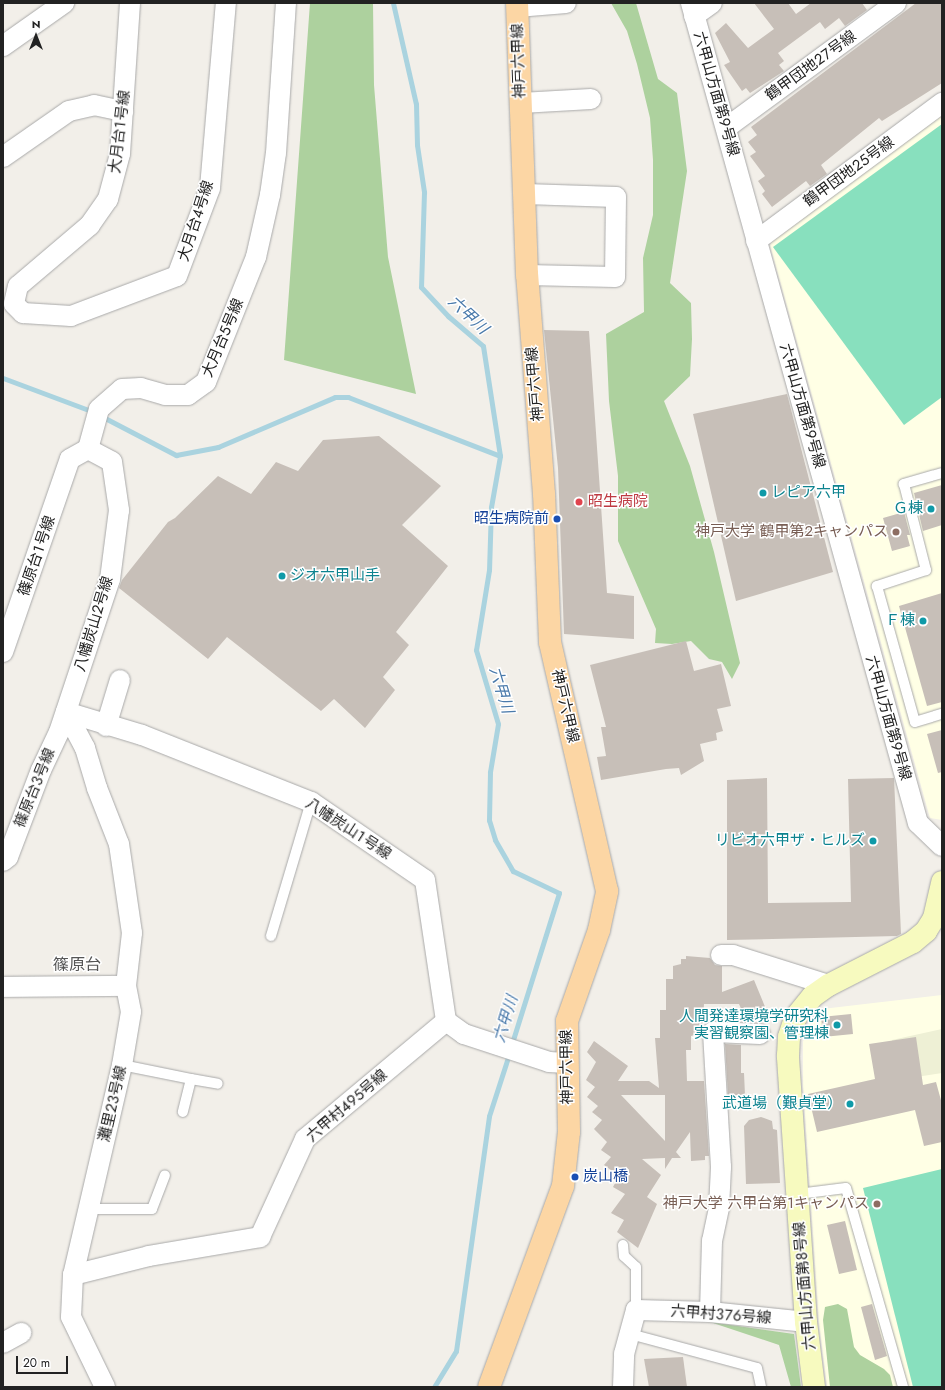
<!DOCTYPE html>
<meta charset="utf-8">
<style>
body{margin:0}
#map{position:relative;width:945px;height:1390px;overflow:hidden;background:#f2efe9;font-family:Jost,"Noto Sans JP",sans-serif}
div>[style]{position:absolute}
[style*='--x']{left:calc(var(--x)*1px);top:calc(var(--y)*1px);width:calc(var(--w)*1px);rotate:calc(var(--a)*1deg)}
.education>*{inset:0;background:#ffffe5}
.farmland>*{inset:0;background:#eef0d5}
.forest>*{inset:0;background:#add19e}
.pitch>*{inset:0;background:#88e0be}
.stream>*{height:5px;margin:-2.5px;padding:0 2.5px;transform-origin:2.5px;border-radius:2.5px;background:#aad3df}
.building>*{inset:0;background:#c7bfb8}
.roads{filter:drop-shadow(0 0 1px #a9a9a9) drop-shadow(0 0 1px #a9a9a9)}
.lane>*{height:10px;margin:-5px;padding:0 5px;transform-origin:5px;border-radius:5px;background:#fff}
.street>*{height:20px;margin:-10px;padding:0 10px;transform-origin:10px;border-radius:10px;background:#fff}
.secondary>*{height:22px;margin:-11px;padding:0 11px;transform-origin:11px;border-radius:11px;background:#f7fabf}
.primary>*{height:22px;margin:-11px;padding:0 11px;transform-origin:11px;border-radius:11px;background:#fcd6a4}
.dots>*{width:11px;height:11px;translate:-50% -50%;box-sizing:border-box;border:2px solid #fff;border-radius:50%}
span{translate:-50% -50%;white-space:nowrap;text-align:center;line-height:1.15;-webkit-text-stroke:3px #fff;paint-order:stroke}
.street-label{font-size:15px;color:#222}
.culture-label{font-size:15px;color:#0d838f}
.left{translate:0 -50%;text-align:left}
.right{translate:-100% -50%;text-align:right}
.health-label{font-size:15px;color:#be3a42}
.transit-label{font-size:15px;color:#164399}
.education-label{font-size:15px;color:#785e54}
.water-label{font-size:16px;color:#4a7aab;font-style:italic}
.neighbourhood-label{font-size:16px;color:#555}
.frame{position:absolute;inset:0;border:4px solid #222;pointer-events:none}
.north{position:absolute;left:16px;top:16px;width:40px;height:40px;-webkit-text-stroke:3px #fff;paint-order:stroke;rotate:0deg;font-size:11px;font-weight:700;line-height:16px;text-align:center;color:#222}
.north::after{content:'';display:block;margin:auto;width:14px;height:18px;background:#222;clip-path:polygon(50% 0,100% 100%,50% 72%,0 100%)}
.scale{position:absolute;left:16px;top:1356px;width:52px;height:18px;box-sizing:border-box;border:2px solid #222;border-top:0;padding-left:5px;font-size:12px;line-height:14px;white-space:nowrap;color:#222;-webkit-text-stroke:3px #fff;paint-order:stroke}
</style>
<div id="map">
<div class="education">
<i style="clip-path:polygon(942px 114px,942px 820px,930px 818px,770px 245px,774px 237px)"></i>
<i style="clip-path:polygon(942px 995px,942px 1387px,827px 1387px,819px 1324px,803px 1085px,803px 1042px,807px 1025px,822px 1009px)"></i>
</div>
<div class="farmland">
<i style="clip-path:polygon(942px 1029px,942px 1073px,897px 1080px,892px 1040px)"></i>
</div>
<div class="forest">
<i style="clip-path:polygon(310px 3px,373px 3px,374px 85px,388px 257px,416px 394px,284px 360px)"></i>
<i style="clip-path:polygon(611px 3px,636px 3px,658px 79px,677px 93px,687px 171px,670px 283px,691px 303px,692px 339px,690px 376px,664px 401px,690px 466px,714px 552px,740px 663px,732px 679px,722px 662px,709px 659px,691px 641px,672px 644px,655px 643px,656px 629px,618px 541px,618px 476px,609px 401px,606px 334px,644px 312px,643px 258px,653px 215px,653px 160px,650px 118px,637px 64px,627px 31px)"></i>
<i style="clip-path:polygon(838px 1304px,847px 1309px,854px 1347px,860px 1355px,884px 1369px,890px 1375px,893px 1387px,830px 1387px,823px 1320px,825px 1307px)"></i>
<i style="clip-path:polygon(710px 1322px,794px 1334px,801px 1387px,791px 1387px,779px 1345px)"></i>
</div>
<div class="pitch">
<i style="clip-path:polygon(942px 124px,942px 397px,904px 425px,773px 247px)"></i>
<i style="clip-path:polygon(942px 1169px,942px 1387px,913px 1387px,863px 1188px)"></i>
</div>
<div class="stream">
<i style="--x:393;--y:3;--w:104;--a:77.2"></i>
<i style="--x:416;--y:104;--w:41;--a:88.6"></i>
<i style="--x:417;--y:145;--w:48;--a:81.5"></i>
<i style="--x:424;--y:192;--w:95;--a:91.8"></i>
<i style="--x:421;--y:287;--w:40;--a:47"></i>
<i style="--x:448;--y:316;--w:46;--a:40.6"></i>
<i style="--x:483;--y:346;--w:111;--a:81.2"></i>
<i style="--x:500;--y:456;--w:52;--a:100"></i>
<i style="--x:491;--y:507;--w:63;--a:91.8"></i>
<i style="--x:489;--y:570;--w:81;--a:99.2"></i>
<i style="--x:476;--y:650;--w:77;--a:73.4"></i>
<i style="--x:498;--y:724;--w:49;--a:99.5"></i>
<i style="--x:490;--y:772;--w:48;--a:91.2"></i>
<i style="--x:489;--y:820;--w:21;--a:73"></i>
<i style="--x:495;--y:840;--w:36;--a:60"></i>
<i style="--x:513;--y:871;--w:51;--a:25.6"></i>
<i style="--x:559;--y:893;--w:160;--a:107.4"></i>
<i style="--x:3;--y:378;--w:97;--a:20.5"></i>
<i style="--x:101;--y:416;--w:85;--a:27.5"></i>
<i style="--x:176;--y:455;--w:43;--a:-10.8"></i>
<i style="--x:218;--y:447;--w:127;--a:-23.1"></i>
<i style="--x:335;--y:397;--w:13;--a:0"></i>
<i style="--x:348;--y:397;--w:163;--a:21.2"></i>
<i style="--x:434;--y:1387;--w:42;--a:-58.6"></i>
<i style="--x:456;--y:1351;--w:237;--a:-82"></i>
<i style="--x:489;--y:1116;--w:65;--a:-72.1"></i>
</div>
<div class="building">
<i style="clip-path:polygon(754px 3px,788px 3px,796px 14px,811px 3px,862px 3px,867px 10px,845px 26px,839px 18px,825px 29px,820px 22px,778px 53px,784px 61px,779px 65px,784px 71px,750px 93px,746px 88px,742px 91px,724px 65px,730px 62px,715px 33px,726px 23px,748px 48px,774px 29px)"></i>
<i style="clip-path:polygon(916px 3px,942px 3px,942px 83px,882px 121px,879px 118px,821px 165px,827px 174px,810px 186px,806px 181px,772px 207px,762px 194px,765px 191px,758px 181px,765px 176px,750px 156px,756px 152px,748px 142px,757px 135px,751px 127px)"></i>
<i style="clip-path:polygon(544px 330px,589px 331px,607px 593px,634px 596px,634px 639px,564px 634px,558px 468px)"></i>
<i style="clip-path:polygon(787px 394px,833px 572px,736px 601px,693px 414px)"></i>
<i style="clip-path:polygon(379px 436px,441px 486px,402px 525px,448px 566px,396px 632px,409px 645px,383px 677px,395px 690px,365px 728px,334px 699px,321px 711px,227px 637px,208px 659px,119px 588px,122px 580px,168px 522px,175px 518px,218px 476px,251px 494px,276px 462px,298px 471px,323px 440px)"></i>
<i style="clip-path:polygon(942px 485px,942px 525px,923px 531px,914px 493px)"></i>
<i style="clip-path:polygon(904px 512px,910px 535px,907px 535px,910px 546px,892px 551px,883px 518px)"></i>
<i style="clip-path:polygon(942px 593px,942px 702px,927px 706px,899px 606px)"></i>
<i style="clip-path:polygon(686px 641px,694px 671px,721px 664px,731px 706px,717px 709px,723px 731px,716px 733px,717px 740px,700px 744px,704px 761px,681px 775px,679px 768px,666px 769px,601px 780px,597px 757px,606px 756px,601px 727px,606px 727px,590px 665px)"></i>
<i style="clip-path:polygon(942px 730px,942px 772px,938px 773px,927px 734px)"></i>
<i style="clip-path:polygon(767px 778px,768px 903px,851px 902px,848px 779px,894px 778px,901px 934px,897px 936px,727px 940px,727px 780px)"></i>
<i style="clip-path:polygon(evenodd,686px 956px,710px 958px,715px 965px,722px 966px,722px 992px,754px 980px,768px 1014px,747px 1022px,739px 1004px,704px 1004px,702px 1033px,691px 1036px,691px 1050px,686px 1050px,687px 1081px,704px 1081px,709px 1156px,705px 1156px,705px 1160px,691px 1161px,690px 1132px,676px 1152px,681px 1158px,672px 1158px,665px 1169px,665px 1158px,642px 1159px,661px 1175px,647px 1197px,657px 1204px,638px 1248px,617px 1232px,624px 1220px,611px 1213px,625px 1194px,613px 1187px,619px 1176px,604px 1165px,611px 1157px,601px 1150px,607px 1142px,594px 1129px,602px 1120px,592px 1112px,598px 1106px,587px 1097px,595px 1087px,586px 1080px,596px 1062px,587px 1052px,594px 1041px,628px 1066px,618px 1081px,649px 1081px,659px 1088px,655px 1038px,660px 1038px,660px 1010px,666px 1010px,666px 979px,673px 979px,673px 966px,681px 964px,681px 959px,686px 959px,686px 956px,621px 1095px,665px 1095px,665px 1141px,621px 1095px)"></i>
<i style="clip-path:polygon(851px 1014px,853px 1034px,823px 1037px,821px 1017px)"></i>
<i style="clip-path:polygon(916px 1037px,923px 1085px,936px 1082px,942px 1104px,942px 1142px,924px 1146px,915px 1110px,817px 1132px,808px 1094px,875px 1079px,869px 1044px)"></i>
<i style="clip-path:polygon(725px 1044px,741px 1045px,741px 1073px,744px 1073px,745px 1095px,728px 1096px)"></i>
<i style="clip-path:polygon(761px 1117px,772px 1121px,773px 1129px,777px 1130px,780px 1183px,746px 1184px,744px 1126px,749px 1120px)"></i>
<i style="clip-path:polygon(845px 1221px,857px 1270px,839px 1274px,827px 1225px)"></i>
<i style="clip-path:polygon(872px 1304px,887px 1356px,875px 1360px,861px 1307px)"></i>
<i style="clip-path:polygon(683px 1357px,687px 1387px,649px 1387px,644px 1359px)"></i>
</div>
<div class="roads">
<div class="lane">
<i style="--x:942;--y:473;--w:40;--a:164"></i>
<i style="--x:904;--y:484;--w:89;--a:75.7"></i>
<i style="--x:926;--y:570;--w:52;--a:161.9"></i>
<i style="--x:877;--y:586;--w:141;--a:74.4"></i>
<i style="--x:915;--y:722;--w:28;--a:-17"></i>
<i style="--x:271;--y:936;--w:140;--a:-73.4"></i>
<i style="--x:122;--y:1065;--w:70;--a:11.5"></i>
<i style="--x:191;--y:1079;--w:34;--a:104"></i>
<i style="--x:191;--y:1079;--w:27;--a:10"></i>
<i style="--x:798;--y:1194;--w:48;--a:-7.1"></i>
<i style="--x:846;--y:1188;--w:207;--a:74"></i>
<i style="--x:87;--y:1209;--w:65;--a:0"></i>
<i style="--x:152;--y:1209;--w:36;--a:-69"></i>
<i style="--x:623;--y:1245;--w:11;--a:85"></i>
<i style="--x:624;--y:1256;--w:16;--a:43"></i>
<i style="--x:636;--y:1267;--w:43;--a:90"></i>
<i style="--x:630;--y:1334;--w:131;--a:15"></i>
<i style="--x:757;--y:1368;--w:19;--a:78"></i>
</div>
<div class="street">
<i style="--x:130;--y:3;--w:151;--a:93.8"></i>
<i style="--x:120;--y:154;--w:47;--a:104.9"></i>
<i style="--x:108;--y:199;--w:32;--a:125"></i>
<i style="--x:90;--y:225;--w:94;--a:139.7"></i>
<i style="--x:18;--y:286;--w:18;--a:103"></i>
<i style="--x:14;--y:304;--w:13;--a:45"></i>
<i style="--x:23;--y:313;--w:48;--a:3.6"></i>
<i style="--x:71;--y:316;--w:113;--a:-20.7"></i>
<i style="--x:177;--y:276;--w:94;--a:-69.4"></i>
<i style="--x:210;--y:188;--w:186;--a:-85.1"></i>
<i style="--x:691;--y:3;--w:851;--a:74.53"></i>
<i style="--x:918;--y:823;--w:33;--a:44"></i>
<i style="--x:517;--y:7;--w:49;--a:-4.7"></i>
<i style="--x:694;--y:16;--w:22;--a:-36"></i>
<i style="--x:3;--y:46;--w:75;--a:-35.2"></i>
<i style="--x:521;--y:103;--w:70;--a:-3.3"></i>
<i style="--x:726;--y:128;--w:211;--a:-36.3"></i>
<i style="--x:3;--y:157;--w:80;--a:-34.9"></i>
<i style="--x:69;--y:111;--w:26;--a:-13"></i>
<i style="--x:94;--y:105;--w:30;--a:12"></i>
<i style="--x:525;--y:194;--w:91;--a:1.9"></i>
<i style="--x:616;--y:197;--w:80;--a:90.7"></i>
<i style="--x:615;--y:277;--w:88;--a:-178.7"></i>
<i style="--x:756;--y:241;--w:232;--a:-36.6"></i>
<i style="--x:88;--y:449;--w:41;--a:-74.6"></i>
<i style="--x:99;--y:409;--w:30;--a:-41"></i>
<i style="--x:122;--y:389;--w:19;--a:-3"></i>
<i style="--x:141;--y:388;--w:25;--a:16"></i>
<i style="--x:165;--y:395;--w:23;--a:0"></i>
<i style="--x:188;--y:395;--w:22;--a:-36"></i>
<i style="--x:206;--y:382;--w:135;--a:-68.2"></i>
<i style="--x:256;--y:257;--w:64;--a:-77.3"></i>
<i style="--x:270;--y:195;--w:42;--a:-81.9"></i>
<i style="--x:276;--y:153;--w:150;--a:-86.2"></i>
<i style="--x:3;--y:652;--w:204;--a:-70.9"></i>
<i style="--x:70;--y:459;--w:21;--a:-29"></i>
<i style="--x:88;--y:449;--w:27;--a:28"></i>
<i style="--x:112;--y:462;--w:49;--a:81.7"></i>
<i style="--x:119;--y:510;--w:70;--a:97.4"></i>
<i style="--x:110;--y:579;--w:161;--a:108.4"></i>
<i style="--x:59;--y:732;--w:42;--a:115.3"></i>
<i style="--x:41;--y:770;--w:93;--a:110.8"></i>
<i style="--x:8;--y:857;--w:6;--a:141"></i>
<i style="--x:66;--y:712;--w:41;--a:62.2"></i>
<i style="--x:85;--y:748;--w:42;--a:73.3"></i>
<i style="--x:97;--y:788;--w:60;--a:68.6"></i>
<i style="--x:119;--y:844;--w:90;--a:81.7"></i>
<i style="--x:132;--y:933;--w:53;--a:96.5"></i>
<i style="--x:126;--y:986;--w:26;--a:79"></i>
<i style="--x:131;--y:1012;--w:54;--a:99.6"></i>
<i style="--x:122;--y:1065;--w:216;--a:103.1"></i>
<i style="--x:73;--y:1275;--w:42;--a:92.7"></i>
<i style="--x:71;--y:1317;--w:78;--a:64.1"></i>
<i style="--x:66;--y:712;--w:79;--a:16.8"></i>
<i style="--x:142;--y:735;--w:182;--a:21.6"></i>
<i style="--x:311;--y:802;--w:138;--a:34.4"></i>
<i style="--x:425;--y:880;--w:143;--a:81.5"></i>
<i style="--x:106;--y:726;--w:48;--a:-73.1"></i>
<i style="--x:721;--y:955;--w:12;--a:0"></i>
<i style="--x:733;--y:955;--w:101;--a:17.4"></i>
<i style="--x:3;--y:987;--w:123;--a:-0.5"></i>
<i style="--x:446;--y:1021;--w:22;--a:36"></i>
<i style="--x:464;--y:1034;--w:89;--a:18.2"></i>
<i style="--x:549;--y:1062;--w:17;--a:3"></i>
<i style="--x:73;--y:1275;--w:78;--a:-14"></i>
<i style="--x:149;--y:1256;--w:113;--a:-9.7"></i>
<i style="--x:260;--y:1237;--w:108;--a:-65.3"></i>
<i style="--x:305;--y:1139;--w:184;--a:-39.9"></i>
<i style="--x:710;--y:1312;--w:71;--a:-88.4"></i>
<i style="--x:712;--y:1241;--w:34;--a:-78"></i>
<i style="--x:719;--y:1208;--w:41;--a:-87.2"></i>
<i style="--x:721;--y:1167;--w:135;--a:-93.4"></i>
<i style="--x:713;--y:1032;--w:47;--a:2.4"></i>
<i style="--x:3;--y:1343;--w:21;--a:-29"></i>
<i style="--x:623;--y:1387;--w:33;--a:-88"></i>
<i style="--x:624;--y:1354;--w:46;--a:-74.7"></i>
<i style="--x:636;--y:1310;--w:74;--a:1.5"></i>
<i style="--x:710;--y:1312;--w:97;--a:5.9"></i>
</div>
<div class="secondary">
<i style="--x:814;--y:1387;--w:65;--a:-97"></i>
<i style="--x:806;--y:1322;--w:267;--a:-93.9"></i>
<i style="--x:788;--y:1056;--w:19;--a:-87"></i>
<i style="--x:789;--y:1037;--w:20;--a:-72"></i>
<i style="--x:795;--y:1018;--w:28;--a:-51"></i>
<i style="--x:813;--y:996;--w:19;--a:-35"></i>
<i style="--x:829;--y:985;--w:94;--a:-27.1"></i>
<i style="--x:913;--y:942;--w:17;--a:-40"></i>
<i style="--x:926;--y:931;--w:15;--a:-58"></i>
<i style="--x:934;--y:918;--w:37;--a:-77"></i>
</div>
<div class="primary">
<i style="--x:489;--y:1387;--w:214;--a:-69.8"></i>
<i style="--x:563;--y:1186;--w:54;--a:-83.7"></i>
<i style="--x:569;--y:1132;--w:111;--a:-91"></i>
<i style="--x:567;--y:1021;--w:96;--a:-70.6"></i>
<i style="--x:599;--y:930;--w:40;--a:-78"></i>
<i style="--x:607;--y:891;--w:255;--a:-102.9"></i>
<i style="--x:550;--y:642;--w:148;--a:-92.3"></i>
<i style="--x:544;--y:494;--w:220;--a:-94.4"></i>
<i style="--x:527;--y:275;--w:272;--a:-92.1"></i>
</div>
</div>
<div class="dots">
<i style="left:763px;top:493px;background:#0f9aa8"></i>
<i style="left:579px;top:502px;background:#e0444e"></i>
<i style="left:931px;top:509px;background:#0f9aa8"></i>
<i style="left:557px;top:519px;background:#1a4fb4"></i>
<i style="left:896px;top:532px;background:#8d6e63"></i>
<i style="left:282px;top:576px;background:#0f9aa8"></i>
<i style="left:923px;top:621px;background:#0f9aa8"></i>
<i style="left:873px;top:841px;background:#0f9aa8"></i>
<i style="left:837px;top:1025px;background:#0f9aa8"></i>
<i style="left:850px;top:1104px;background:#0f9aa8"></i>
<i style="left:575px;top:1177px;background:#1a4fb4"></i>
<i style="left:877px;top:1204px;background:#8d6e63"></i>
</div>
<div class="street-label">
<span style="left:519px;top:61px;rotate:-92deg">神戸六甲線</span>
<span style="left:811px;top:66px;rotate:-36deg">鶴甲団地２７号線</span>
<span style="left:716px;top:94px;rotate:74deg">六甲山方面第９号線</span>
<span style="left:120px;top:132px;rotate:-83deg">大月台１号線</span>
<span style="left:849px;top:172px;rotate:-36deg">鶴甲団地２５号線</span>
<span style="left:196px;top:221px;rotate:-72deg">大月台４号線</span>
<span style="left:223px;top:338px;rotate:-67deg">大月台５号線</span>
<span style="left:535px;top:384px;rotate:-95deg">神戸六甲線</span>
<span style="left:802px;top:406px;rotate:74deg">六甲山方面第９号線</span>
<span style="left:37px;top:556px;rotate:-71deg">篠原台１号線</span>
<span style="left:94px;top:624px;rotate:-73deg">八幡炭山２号線</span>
<span style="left:565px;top:706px;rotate:77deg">神戸六甲線</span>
<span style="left:888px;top:718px;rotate:74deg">六甲山方面第９号線</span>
<span style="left:35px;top:788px;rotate:-68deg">篠原台３号線</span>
<span style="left:348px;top:829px;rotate:33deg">八幡炭山１号線</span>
<span style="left:567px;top:1067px;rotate:-91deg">神戸六甲線</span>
<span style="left:113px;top:1104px;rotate:-77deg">灘里２３号線</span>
<span style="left:347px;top:1106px;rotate:-41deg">六甲村４９５号線</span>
<span style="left:805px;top:1286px;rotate:-95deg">六甲山方面第８号線</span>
<span style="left:721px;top:1315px;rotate:4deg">六甲村３７６号線</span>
</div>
<div class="culture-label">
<span class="left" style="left:771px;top:493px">レピア六甲</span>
<span class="right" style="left:923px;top:509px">Ｇ棟</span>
<span class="left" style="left:290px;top:576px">ジオ六甲山手</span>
<span class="right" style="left:915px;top:621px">Ｆ棟</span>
<span class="right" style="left:865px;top:841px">リビオ六甲ザ・ヒルズ</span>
<span class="right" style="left:829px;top:1025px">人間発達環境学研究科<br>実習観察園、管理棟</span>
<span class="right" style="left:842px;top:1104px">武道場（艱貞堂）</span>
</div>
<div class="health-label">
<span class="left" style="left:588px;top:502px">昭生病院</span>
</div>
<div class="transit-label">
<span class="right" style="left:549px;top:519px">昭生病院前</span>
<span class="left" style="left:583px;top:1177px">炭山橋</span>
</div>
<div class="education-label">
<span class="right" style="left:888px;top:532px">神戸大学 鶴甲第2キャンパス</span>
<span class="right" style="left:869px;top:1204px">神戸大学 六甲台第1キャンパス</span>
</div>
<div class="water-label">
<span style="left:468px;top:315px;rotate:43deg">六甲川</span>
<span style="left:501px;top:690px;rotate:73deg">六甲川</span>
<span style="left:506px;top:1019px;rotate:-73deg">六甲川</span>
</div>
<div class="neighbourhood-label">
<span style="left:77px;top:965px">篠原台</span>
</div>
<div class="frame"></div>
<div class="north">N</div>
<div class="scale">20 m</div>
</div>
